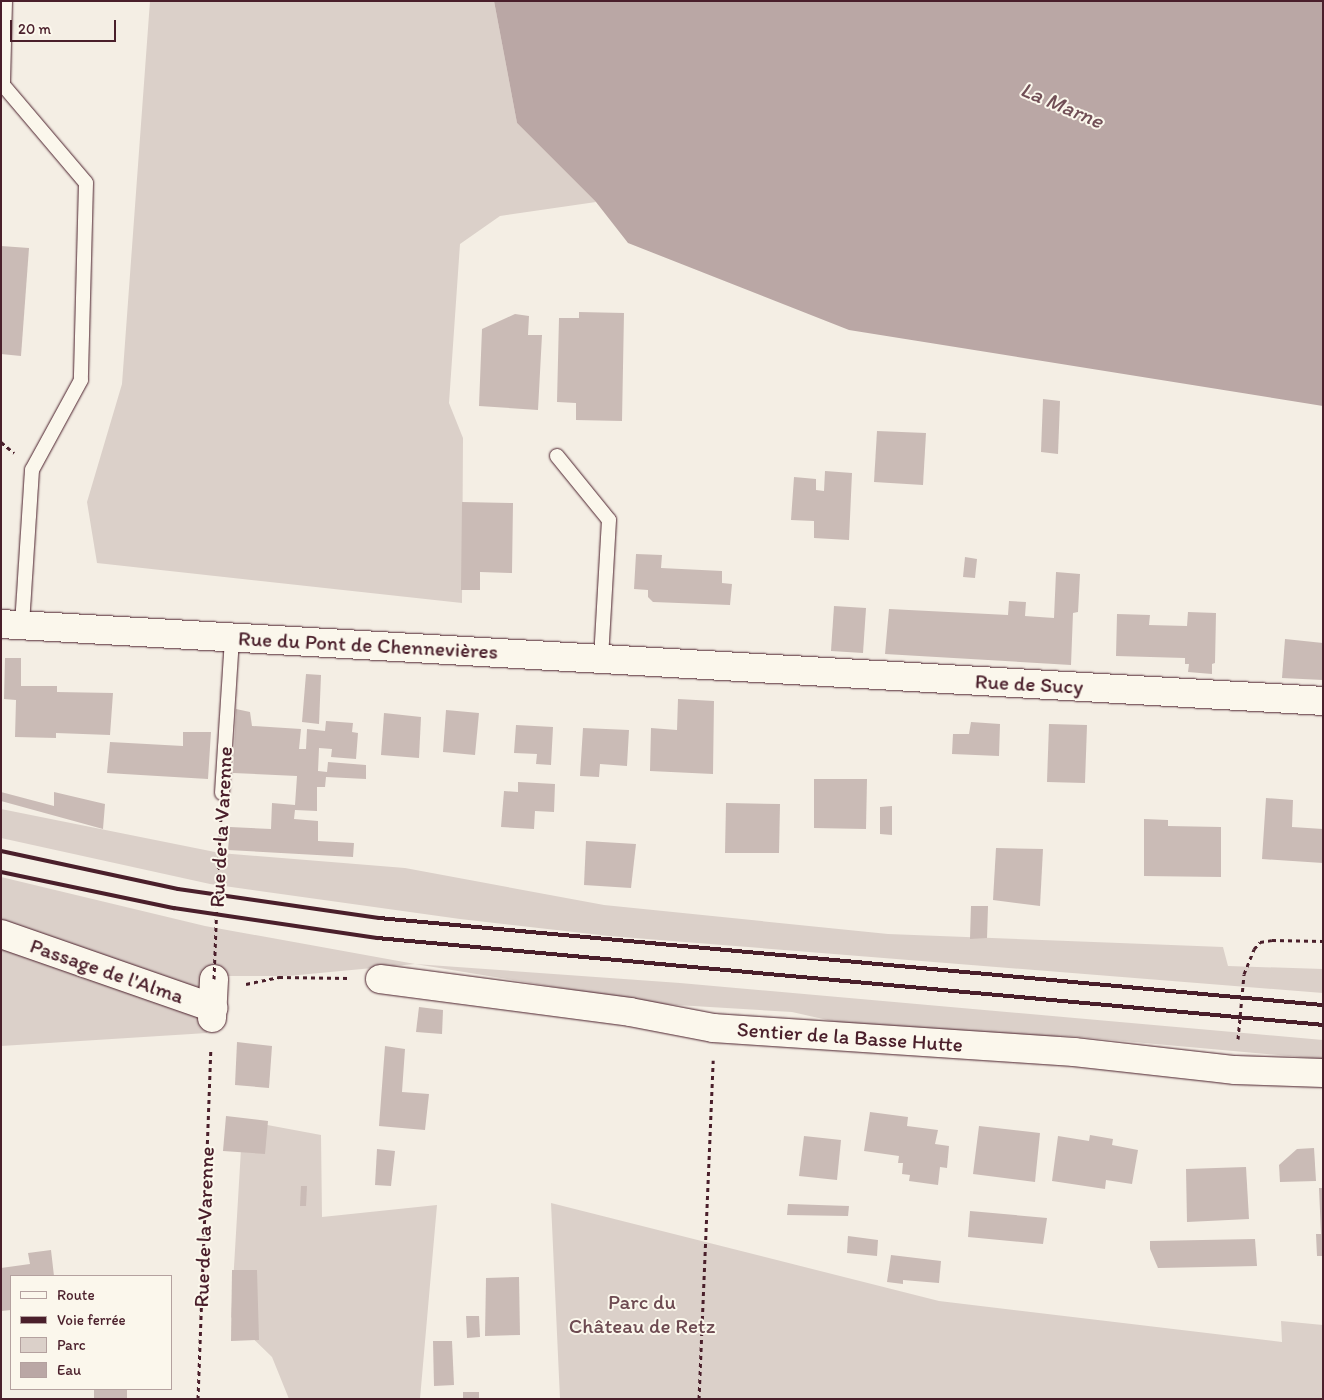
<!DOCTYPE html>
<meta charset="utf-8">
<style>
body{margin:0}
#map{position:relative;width:1324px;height:1400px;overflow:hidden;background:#f4eee4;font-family:Itim,sans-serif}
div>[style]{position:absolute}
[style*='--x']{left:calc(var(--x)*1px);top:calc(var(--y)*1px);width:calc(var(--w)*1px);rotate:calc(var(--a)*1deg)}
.green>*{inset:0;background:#dbd0c9}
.water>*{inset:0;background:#baa7a5}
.building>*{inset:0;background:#cabbb6}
.path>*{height:3px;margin-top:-1.5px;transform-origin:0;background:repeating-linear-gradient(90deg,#4a1f2b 0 4px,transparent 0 8px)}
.roads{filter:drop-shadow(0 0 1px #4a1f2b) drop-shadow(0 0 1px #4a1f2b)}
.lane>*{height:14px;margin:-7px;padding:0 7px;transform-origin:7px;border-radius:7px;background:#fbf7ec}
.street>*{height:28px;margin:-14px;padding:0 14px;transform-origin:14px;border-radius:14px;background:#fbf7ec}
.secondary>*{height:28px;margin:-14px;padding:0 14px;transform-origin:14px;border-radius:14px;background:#fbf7ec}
.rail>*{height:4px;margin:-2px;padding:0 2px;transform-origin:2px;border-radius:2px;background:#4a1f2b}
.path-bridge>*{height:3px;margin-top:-1.5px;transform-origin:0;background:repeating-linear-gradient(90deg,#4a1f2b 0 4px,transparent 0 8px)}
span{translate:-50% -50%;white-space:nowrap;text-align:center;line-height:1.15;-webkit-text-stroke:4px #fbf7ec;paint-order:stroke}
.street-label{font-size:21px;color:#4a1f2b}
.park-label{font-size:21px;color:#6e4b52}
.water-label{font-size:22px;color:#714f56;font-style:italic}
.frame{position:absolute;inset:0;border:2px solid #4a1f2b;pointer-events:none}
.legend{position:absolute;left:10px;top:1275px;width:162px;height:115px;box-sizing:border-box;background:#fbf7ec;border:1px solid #b4a19f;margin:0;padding:6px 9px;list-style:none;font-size:15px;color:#4a1f2b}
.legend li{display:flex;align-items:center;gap:10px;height:25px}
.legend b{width:25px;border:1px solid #b4a19f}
.scale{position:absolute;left:10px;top:20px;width:106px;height:22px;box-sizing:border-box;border:2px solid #4a1f2b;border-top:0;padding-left:6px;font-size:15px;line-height:18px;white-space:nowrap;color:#4a1f2b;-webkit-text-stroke:4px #fbf7ec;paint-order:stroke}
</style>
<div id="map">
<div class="green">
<i style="clip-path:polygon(150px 1px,494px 1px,517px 123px,596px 202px,500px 216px,460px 244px,449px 403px,463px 438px,462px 603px,97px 563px,87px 502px,122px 384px)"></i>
<i style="clip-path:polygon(1px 809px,220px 853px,405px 868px,604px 905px,888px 934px,1223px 947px,1228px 966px,1323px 969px,1323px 993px,609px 936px,460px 919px,210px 884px,1px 838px)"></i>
<i style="clip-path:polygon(1px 877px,205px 926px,415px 964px,680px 983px,1323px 1040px,1323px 1059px,1067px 1036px,950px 1039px,872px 1030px,792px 1012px,660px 1004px,415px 964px,288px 976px,206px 976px,207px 1033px,1px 1046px)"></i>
<i style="clip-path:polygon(252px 1122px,321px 1135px,322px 1217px,437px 1205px,420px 1399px,289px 1399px,272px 1357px,231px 1317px,241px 1149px)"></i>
<i style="clip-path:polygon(551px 1203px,939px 1301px,1282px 1342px,1281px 1321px,1323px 1325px,1323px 1399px,560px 1399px)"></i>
</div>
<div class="water">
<i style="clip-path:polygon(494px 1px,1323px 1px,1323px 406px,849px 330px,628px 243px,596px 202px,517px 123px)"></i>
</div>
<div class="building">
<i style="clip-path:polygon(1px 246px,29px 248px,21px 356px,1px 354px)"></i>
<i style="clip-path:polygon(579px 312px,624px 313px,622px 421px,576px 420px,576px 403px,557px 402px,559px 318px,579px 318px)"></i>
<i style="clip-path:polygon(515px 314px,529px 316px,528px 335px,542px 335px,538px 410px,479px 406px,482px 329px)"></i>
<i style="clip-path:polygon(1043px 399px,1060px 401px,1058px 454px,1041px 452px)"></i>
<i style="clip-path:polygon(877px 431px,926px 433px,923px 485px,874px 482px)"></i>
<i style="clip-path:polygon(825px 471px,852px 473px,849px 540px,814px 538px,814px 521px,791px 520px,794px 477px,816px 479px,816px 490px,824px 491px)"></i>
<i style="clip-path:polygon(462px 502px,513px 503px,512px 573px,480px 572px,480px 590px,461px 590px)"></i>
<i style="clip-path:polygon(636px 554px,662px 555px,661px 568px,722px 571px,722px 583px,732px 584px,730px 605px,653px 602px,648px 597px,648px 590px,634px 589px)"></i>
<i style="clip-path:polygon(965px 557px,977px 559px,975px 578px,963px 577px)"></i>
<i style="clip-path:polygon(1056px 572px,1080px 574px,1078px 612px,1073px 613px,1071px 665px,885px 654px,889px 609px,1008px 615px,1009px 601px,1026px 602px,1025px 616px,1054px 618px)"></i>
<i style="clip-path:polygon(834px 606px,866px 608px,863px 653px,831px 651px)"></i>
<i style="clip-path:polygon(1188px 612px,1216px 613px,1215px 663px,1212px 664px,1212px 674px,1188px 672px,1189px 664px,1185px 664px,1185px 658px,1116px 656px,1117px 614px,1150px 615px,1149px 625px,1187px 626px)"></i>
<i style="clip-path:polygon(1285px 639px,1323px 643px,1323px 680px,1282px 678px)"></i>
<i style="clip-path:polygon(5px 658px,21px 658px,21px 686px,57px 686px,57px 692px,113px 693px,110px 735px,56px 733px,56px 738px,15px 737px,16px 700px,4px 699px)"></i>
<i style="clip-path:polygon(306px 674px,321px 675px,319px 724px,302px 722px)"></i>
<i style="clip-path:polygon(678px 699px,714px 701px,713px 774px,650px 771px,651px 728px,677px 730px)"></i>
<i style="clip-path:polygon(236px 709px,250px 712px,252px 726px,301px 729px,299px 749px,306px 749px,307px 729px,325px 731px,326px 721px,353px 723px,352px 732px,358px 733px,356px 759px,331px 757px,332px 749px,319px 748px,318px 771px,327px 772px,328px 762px,366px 765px,366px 779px,326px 777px,325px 787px,317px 787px,317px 811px,295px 810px,294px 819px,318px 821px,318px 841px,354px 843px,353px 857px,228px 850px,230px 827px,271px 829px,272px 803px,295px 805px,297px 776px,233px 773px)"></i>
<i style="clip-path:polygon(446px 710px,479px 713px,475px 755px,443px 752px)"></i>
<i style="clip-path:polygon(384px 713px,421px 717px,419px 758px,381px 755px)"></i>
<i style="clip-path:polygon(971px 722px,1000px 724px,999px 756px,952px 754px,953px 734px,969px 734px)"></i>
<i style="clip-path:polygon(1049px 724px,1087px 725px,1085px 783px,1047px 782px)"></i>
<i style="clip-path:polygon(516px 725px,553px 727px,551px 765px,536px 764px,537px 754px,514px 753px)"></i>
<i style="clip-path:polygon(583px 728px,629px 730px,627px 766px,600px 764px,599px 777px,580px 776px)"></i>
<i style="clip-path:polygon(183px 732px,211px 732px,208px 779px,107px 773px,110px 742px,183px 746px)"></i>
<i style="clip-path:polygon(814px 779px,867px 779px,866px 829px,814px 828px)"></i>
<i style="clip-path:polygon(518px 782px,555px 784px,554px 812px,535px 811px,534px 829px,501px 827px,504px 791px,518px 792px)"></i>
<i style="clip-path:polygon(1px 792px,54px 806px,54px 792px,105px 804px,103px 829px,1px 801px)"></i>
<i style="clip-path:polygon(1266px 798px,1293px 800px,1292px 827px,1323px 829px,1323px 863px,1262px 859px)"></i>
<i style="clip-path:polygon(726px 803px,780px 804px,779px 853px,725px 853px)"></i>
<i style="clip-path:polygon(892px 806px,892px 835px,880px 834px,880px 807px)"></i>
<i style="clip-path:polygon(1144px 819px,1168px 820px,1168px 826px,1221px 827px,1221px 877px,1144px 876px)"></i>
<i style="clip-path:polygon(586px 841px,636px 844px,631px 888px,584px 885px)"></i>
<i style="clip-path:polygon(996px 848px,1043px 849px,1040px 906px,993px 900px)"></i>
<i style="clip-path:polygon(971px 906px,988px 906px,987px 938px,970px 939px)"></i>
<i style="clip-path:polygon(419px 1007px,443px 1010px,442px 1034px,416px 1032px)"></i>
<i style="clip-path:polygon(237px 1042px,272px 1046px,269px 1088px,235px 1085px)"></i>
<i style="clip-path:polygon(385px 1046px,405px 1049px,402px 1092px,429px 1094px,425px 1130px,379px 1126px)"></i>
<i style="clip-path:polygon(870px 1112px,908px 1117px,907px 1126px,938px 1130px,935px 1144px,949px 1146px,947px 1168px,940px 1167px,938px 1185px,909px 1181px,910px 1175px,902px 1174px,903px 1163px,898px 1163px,899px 1156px,864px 1151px)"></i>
<i style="clip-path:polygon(226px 1116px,268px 1121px,265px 1154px,223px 1151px)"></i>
<i style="clip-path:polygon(979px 1126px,1040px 1133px,1035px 1182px,973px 1174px)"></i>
<i style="clip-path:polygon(1090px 1135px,1113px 1139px,1112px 1145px,1138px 1150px,1132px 1184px,1106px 1180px,1105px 1189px,1052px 1181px,1058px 1136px,1089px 1141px)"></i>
<i style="clip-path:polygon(804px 1136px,841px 1140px,837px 1180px,799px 1176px)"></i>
<i style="clip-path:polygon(1314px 1148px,1316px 1181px,1280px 1182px,1279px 1165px,1297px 1149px)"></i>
<i style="clip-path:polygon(377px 1149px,395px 1151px,391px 1186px,375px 1185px)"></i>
<i style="clip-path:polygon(1246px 1167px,1249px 1219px,1187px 1222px,1186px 1169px)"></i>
<i style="clip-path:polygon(301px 1186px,307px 1186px,306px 1206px,300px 1206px)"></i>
<i style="clip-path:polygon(1319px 1188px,1323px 1188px,1323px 1256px,1317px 1256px,1316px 1234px,1321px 1234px)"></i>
<i style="clip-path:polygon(788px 1204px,849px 1206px,848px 1216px,787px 1215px)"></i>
<i style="clip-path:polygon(970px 1211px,1047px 1218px,1043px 1244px,968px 1237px)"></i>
<i style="clip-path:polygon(848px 1236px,878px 1240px,877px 1256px,847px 1253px)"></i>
<i style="clip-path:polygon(1255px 1239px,1257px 1266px,1158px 1268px,1150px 1249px,1150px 1241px)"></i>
<i style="clip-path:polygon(51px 1250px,54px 1276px,11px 1276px,11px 1310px,1px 1311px,1px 1268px,30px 1264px,28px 1253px)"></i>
<i style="clip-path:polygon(891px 1255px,941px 1261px,939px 1283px,903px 1280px,903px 1284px,887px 1282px)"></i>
<i style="clip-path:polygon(232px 1270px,257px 1270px,259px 1340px,231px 1341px)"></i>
<i style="clip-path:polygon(519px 1277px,520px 1335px,485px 1336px,486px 1278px)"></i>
<i style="clip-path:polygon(466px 1316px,479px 1316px,480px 1337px,467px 1338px)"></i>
<i style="clip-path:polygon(433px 1341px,452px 1341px,454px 1385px,434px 1386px)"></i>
<i style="clip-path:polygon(94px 1389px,127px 1389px,127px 1399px,94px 1399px)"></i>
<i style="clip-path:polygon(463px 1392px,479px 1392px,479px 1399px,463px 1399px)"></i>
</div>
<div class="path">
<i style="--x:1;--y:442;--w:17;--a:40"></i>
<i style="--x:218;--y:877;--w:61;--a:-87.2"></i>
<i style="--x:246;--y:984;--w:34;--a:-12"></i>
<i style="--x:279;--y:977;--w:70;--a:0.8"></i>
<i style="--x:1238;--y:1039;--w:65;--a:-84.7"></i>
<i style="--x:1244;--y:974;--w:27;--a:-68"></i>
<i style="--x:1254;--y:949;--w:9;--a:-49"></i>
<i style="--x:1260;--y:942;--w:12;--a:-9"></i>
<i style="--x:1272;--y:940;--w:51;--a:1.1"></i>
<i style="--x:198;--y:1399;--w:349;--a:-87.9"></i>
<i style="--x:699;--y:1399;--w:339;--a:-87.6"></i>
</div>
<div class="roads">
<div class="lane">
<i style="--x:5;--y:1;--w:84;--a:91.4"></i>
<i style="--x:3;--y:85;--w:128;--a:49.7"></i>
<i style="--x:86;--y:183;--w:197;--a:91.5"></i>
<i style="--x:81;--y:380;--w:102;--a:118.6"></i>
<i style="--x:32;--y:470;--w:155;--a:93.7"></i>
<i style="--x:557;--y:456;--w:82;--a:50.9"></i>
<i style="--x:609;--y:520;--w:139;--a:93.3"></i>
<i style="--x:222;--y:793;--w:156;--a:-86.3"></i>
</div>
<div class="street">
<i style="--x:1;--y:934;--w:225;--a:19.2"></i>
<i style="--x:380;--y:979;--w:252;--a:7.5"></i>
<i style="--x:630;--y:1012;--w:85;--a:10.9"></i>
<i style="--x:713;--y:1028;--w:362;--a:3.8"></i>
<i style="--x:1074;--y:1052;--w:162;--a:6.4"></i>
<i style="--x:1235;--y:1070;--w:88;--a:2"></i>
<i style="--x:212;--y:1018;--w:39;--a:-87"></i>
</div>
<div class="secondary">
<i style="--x:1;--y:624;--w:1324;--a:3.33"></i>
</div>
</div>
<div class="rail">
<i style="--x:1;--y:851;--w:181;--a:12.1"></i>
<i style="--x:178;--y:889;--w:203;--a:8.2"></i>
<i style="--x:379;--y:918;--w:948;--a:5.27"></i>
<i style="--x:1;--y:872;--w:177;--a:11.8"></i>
<i style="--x:174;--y:908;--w:205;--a:8.4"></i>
<i style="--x:377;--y:938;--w:950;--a:5.25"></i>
</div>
<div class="path-bridge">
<i style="--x:214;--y:979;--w:102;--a:-87.8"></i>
</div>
<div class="street-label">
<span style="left:368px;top:645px;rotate:3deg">Rue du Pont de Chennevières</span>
<span style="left:1029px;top:684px;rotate:3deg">Rue de Sucy</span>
<span style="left:221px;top:827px;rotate:-87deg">Rue de la Varenne</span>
<span style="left:107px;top:971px;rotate:19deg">Passage de l'Alma</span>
<span style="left:850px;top:1037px;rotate:4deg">Sentier de la Basse Hutte</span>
<span style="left:204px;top:1227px;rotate:-88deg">Rue de la Varenne</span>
</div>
<div class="park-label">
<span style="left:642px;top:1314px">Parc du<br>Château de Retz</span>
</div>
<div class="water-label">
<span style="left:1062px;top:105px;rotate:23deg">La Marne</span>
</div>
<div class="frame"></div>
<ul class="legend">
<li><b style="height:6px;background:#fbf7ec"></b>Route</li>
<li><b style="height:6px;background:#4a1f2b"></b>Voie ferrée</li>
<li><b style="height:14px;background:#dbd0c9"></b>Parc</li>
<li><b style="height:14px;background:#baa7a5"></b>Eau</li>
</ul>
<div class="scale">20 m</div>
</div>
